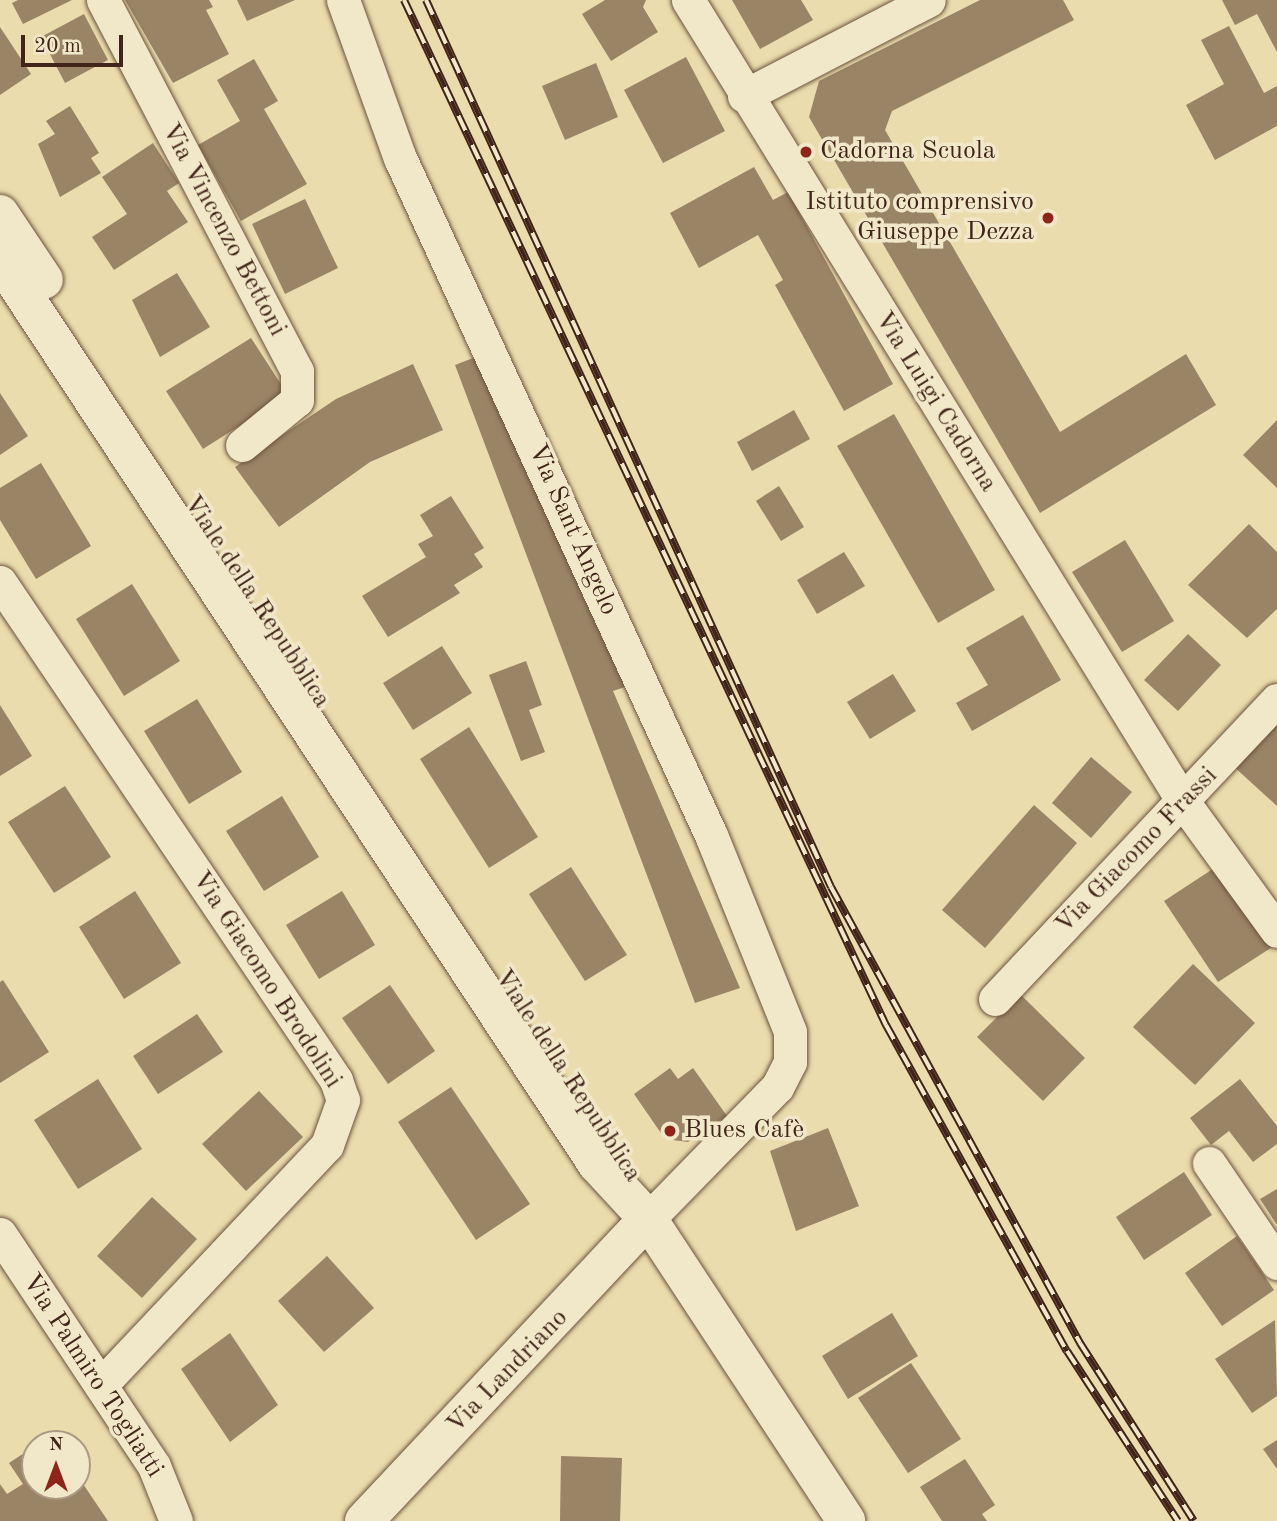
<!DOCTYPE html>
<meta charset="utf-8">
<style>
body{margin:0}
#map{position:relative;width:1277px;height:1521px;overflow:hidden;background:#eadcac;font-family:"Old Standard TT",serif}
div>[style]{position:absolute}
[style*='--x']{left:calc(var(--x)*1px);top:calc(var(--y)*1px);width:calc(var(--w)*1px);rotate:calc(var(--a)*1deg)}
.building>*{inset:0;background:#998466}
.roads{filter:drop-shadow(0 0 2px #6c533e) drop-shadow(0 0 2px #6c533e)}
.minor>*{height:33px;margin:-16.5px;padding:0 16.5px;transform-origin:16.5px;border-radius:16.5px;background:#f1e8c9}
.tertiary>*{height:38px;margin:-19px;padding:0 19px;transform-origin:19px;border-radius:19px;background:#f1e8c9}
.rail>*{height:8px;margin-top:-4px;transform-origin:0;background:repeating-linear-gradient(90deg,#f1e8c9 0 16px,#42251a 0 32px);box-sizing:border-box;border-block:2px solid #42251a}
.dots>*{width:19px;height:19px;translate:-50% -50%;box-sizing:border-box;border:4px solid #f1e8c9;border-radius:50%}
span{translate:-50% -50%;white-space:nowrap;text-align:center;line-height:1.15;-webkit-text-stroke:7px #f1e8c9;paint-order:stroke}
.poi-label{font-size:26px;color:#42251a}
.left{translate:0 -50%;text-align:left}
.right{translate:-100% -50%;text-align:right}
.street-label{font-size:26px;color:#42251a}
.north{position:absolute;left:21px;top:1430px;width:70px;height:70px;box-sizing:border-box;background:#f1e8c9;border:2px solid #ab9a83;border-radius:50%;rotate:0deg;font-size:19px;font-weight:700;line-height:28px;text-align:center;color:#42251a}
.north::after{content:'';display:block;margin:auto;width:24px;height:32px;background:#8f2418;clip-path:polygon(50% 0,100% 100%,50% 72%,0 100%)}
.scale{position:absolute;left:21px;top:35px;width:102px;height:32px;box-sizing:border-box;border:4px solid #42251a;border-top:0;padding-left:9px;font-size:21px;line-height:24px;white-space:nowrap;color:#42251a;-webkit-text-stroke:5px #f1e8c9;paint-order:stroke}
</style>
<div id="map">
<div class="building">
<i style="clip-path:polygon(18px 0,72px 0,23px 24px,12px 3px)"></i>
<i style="clip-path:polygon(125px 0,209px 0,213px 7px,206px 10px,229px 54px,173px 83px)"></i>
<i style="clip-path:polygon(237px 0,295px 0,247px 21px)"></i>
<i style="clip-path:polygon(605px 0,646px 0,643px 7px,658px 32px,611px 61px,582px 14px)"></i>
<i style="clip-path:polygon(732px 0,801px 0,813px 20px,760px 49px)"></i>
<i style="clip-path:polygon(980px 0,1063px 0,1074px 20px,892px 111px,885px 130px,1060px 432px,1186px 354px,1216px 405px,1040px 513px,809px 117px,819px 81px)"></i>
<i style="clip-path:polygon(1222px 0,1277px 0,1277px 52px,1257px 14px,1235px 25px)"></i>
<i style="clip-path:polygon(84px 14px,108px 60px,65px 83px,41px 37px)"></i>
<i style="clip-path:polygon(1229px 26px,1264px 93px,1277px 86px,1277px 126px,1215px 160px,1186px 105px,1224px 84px,1201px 40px)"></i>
<i style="clip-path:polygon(0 27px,31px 74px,0 95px)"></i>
<i style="clip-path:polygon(686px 57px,725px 131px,663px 163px,624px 90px)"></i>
<i style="clip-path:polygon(254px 59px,278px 101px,264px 109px,307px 184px,241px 221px,198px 145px,240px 121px,217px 80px)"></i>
<i style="clip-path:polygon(596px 63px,618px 117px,565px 140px,542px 86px)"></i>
<i style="clip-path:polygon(70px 106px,99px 153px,91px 158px,101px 173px,60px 197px,38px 144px,55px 134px,46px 121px)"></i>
<i style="clip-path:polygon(153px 143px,179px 183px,167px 191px,188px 222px,114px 270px,92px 237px,127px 214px,102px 177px)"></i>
<i style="clip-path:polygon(754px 167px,773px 200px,788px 192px,893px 384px,844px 411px,775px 285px,783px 280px,758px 235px,699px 268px,670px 213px)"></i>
<i style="clip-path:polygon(305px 199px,338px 268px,285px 294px,252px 224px)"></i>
<i style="clip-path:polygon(177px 273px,210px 327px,160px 357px,132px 300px)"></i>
<i style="clip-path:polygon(251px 338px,288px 395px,203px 449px,166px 391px)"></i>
<i style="clip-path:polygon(481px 355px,628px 686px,613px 691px,740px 988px,695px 1003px,455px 365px)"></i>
<i style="clip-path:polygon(413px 364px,443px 430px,370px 462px,279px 527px,235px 467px,336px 399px)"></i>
<i style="clip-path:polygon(0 393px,28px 436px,0 455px)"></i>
<i style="clip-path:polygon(794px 410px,810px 439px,752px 471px,737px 442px)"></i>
<i style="clip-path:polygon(894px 414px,995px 590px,938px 623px,837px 446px)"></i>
<i style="clip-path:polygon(1277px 420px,1277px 488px,1243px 455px)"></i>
<i style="clip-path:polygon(41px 463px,91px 546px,36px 579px,0 520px,0 488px)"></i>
<i style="clip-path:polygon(779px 486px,804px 527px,781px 541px,756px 501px)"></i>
<i style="clip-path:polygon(451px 496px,484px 548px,474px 554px,483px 567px,454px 585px,460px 593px,388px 637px,362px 596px,426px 557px,418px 544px,433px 536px,420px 515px)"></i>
<i style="clip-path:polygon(1249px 524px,1277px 552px,1277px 609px,1247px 638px,1188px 585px)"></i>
<i style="clip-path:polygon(1125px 540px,1174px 621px,1122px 652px,1072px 572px)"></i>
<i style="clip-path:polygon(844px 552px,865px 586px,817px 614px,797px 580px)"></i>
<i style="clip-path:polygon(132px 584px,180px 661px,124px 696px,76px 619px)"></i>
<i style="clip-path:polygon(1023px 615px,1061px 680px,972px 731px,956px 703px,988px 685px,966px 648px)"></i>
<i style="clip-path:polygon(1188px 634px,1221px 665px,1178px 711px,1144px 680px)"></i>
<i style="clip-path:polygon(442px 646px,472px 693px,413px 730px,383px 683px)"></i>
<i style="clip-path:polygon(526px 661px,542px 705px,529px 710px,545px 752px,521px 761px,489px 675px)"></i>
<i style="clip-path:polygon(893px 674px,916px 711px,870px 739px,847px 702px)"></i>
<i style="clip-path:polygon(197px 699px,242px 772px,189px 804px,144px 731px)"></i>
<i style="clip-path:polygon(0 705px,32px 756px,0 776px)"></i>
<i style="clip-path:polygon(1277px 714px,1277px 806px,1231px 764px)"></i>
<i style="clip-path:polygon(469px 727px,538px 837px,489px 868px,420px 759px)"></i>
<i style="clip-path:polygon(1091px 757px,1132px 792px,1091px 838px,1052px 803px)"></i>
<i style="clip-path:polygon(65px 786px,111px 857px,54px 893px,8px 822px)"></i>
<i style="clip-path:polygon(282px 796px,319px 857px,264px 891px,226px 831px)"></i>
<i style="clip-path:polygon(1034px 805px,1077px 843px,985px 948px,942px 910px)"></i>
<i style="clip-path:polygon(1225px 861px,1277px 944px,1218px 982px,1164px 901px)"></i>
<i style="clip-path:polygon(571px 867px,627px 955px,585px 981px,529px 894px)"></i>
<i style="clip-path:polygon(135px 891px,181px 963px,124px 999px,79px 927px)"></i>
<i style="clip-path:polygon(342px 891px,375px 945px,319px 979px,286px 925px)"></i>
<i style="clip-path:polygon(1193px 964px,1255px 1023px,1195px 1085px,1133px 1027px)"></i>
<i style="clip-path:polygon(3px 980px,49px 1052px,0 1083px,0 982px)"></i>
<i style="clip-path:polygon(390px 985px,435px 1051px,388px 1084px,342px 1018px)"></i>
<i style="clip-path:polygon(1020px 994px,1085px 1058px,1043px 1101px,977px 1037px)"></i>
<i style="clip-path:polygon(197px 1014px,223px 1052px,158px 1094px,133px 1056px)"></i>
<i style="clip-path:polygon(670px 1068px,678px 1079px,693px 1068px,727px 1116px,688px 1142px,665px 1139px,634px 1094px)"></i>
<i style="clip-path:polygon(98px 1079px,142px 1149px,78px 1189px,34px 1120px)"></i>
<i style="clip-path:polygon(1240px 1079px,1277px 1126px,1277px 1144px,1253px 1162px,1229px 1131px,1211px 1145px,1190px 1118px)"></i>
<i style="clip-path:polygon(451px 1087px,530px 1204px,476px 1240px,398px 1122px)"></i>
<i style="clip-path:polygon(259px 1091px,303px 1137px,246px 1191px,202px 1144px)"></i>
<i style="clip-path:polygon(828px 1128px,859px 1206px,796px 1231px,770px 1151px)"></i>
<i style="clip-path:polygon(1184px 1172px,1212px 1215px,1144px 1260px,1116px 1217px)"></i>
<i style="clip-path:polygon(1277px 1189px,1277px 1225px,1260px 1199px)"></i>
<i style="clip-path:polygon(152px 1197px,197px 1239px,142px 1298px,97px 1256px)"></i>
<i style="clip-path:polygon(1237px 1236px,1274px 1290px,1222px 1326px,1185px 1273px)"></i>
<i style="clip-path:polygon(327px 1256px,374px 1308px,324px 1352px,278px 1301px)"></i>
<i style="clip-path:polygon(892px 1313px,918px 1356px,848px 1399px,822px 1356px)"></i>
<i style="clip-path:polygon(1275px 1320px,1277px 1396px,1252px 1413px,1215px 1359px)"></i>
<i style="clip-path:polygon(230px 1333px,278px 1405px,230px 1442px,181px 1369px)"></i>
<i style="clip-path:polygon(911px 1363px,961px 1439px,908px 1473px,858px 1398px)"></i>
<i style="clip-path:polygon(51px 1435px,57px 1444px,38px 1444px)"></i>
<i style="clip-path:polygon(1277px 1440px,1277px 1469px,1263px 1449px)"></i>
<i style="clip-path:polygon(35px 1446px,35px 1486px,77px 1486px,77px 1475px,108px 1521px,0 1521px,0 1484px,7px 1494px,23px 1484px,9px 1463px)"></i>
<i style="clip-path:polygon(561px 1456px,622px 1458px,620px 1521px,560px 1521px)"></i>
<i style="clip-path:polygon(965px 1459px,995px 1505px,982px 1514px,987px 1521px,942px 1521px,920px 1487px)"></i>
</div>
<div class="roads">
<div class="minor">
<i style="--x:103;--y:0;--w:419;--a:62.4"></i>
<i style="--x:297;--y:371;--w:29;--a:90"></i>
<i style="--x:297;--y:400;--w:71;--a:140.7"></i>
<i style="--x:343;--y:0;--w:168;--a:70.2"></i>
<i style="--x:400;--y:158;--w:745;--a:65.33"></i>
<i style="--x:711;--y:835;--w:212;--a:68.1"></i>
<i style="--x:790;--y:1032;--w:30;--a:90"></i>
<i style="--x:790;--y:1062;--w:28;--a:117"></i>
<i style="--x:777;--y:1087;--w:185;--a:134.3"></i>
<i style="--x:688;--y:0;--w:944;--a:58.3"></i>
<i style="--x:1184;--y:803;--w:158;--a:54"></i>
<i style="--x:744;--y:96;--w:208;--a:-27.4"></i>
<i style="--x:0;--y:582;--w:601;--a:55.99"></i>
<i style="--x:336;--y:1080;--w:21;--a:71"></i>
<i style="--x:343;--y:1100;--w:48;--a:109.6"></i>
<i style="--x:327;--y:1145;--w:330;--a:133.3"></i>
<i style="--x:995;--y:999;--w:411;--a:-46.7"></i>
<i style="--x:1209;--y:1163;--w:121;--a:55.8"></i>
<i style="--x:0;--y:1234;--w:278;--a:56.4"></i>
<i style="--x:154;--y:1466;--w:59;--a:68.2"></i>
</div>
<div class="tertiary">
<i style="--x:0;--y:214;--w:79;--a:56.3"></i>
<i style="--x:0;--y:259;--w:1084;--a:56.59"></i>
<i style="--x:597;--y:1164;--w:75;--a:47.2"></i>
<i style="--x:648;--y:1219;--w:361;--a:56.7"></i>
<i style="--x:364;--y:1521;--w:415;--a:-46.8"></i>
</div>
</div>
<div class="rail">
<i style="--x:404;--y:0;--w:1133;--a:64.82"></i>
<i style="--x:886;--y:1025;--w:373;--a:61"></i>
<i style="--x:1067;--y:1351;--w:203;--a:56.9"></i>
<i style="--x:426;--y:0;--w:975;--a:65.46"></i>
<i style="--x:831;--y:887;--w:520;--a:61.36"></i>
<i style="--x:1080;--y:1343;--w:211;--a:57.4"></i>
</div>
<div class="dots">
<i style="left:806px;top:152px;background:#8f2418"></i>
<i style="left:1048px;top:218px;background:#8f2418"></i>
<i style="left:670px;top:1131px;background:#8f2418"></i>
</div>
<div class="poi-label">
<span class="left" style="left:820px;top:152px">Cadorna Scuola</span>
<span class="right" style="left:1034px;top:218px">Istituto comprensivo<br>Giuseppe Dezza</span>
<span class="left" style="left:684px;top:1131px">Blues Cafè</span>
</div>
<div class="street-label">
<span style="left:223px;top:230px;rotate:62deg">Via Vincenzo Bettoni</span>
<span style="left:935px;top:402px;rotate:58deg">Via Luigi Cadorna</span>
<span style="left:572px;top:530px;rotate:66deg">Via Sant'Angelo</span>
<span style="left:256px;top:602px;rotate:57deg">Viale della Repubblica</span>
<span style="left:1137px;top:851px;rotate:-46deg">Via Giacomo Frassi</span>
<span style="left:266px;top:980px;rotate:57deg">Via Giacomo Brodolini</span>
<span style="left:567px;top:1076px;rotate:57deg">Viale della Repubblica</span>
<span style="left:508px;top:1372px;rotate:-46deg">Via Landriano</span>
<span style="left:92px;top:1376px;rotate:57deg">Via Palmiro Togliatti</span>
</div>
<div class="north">N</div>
<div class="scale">20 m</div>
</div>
